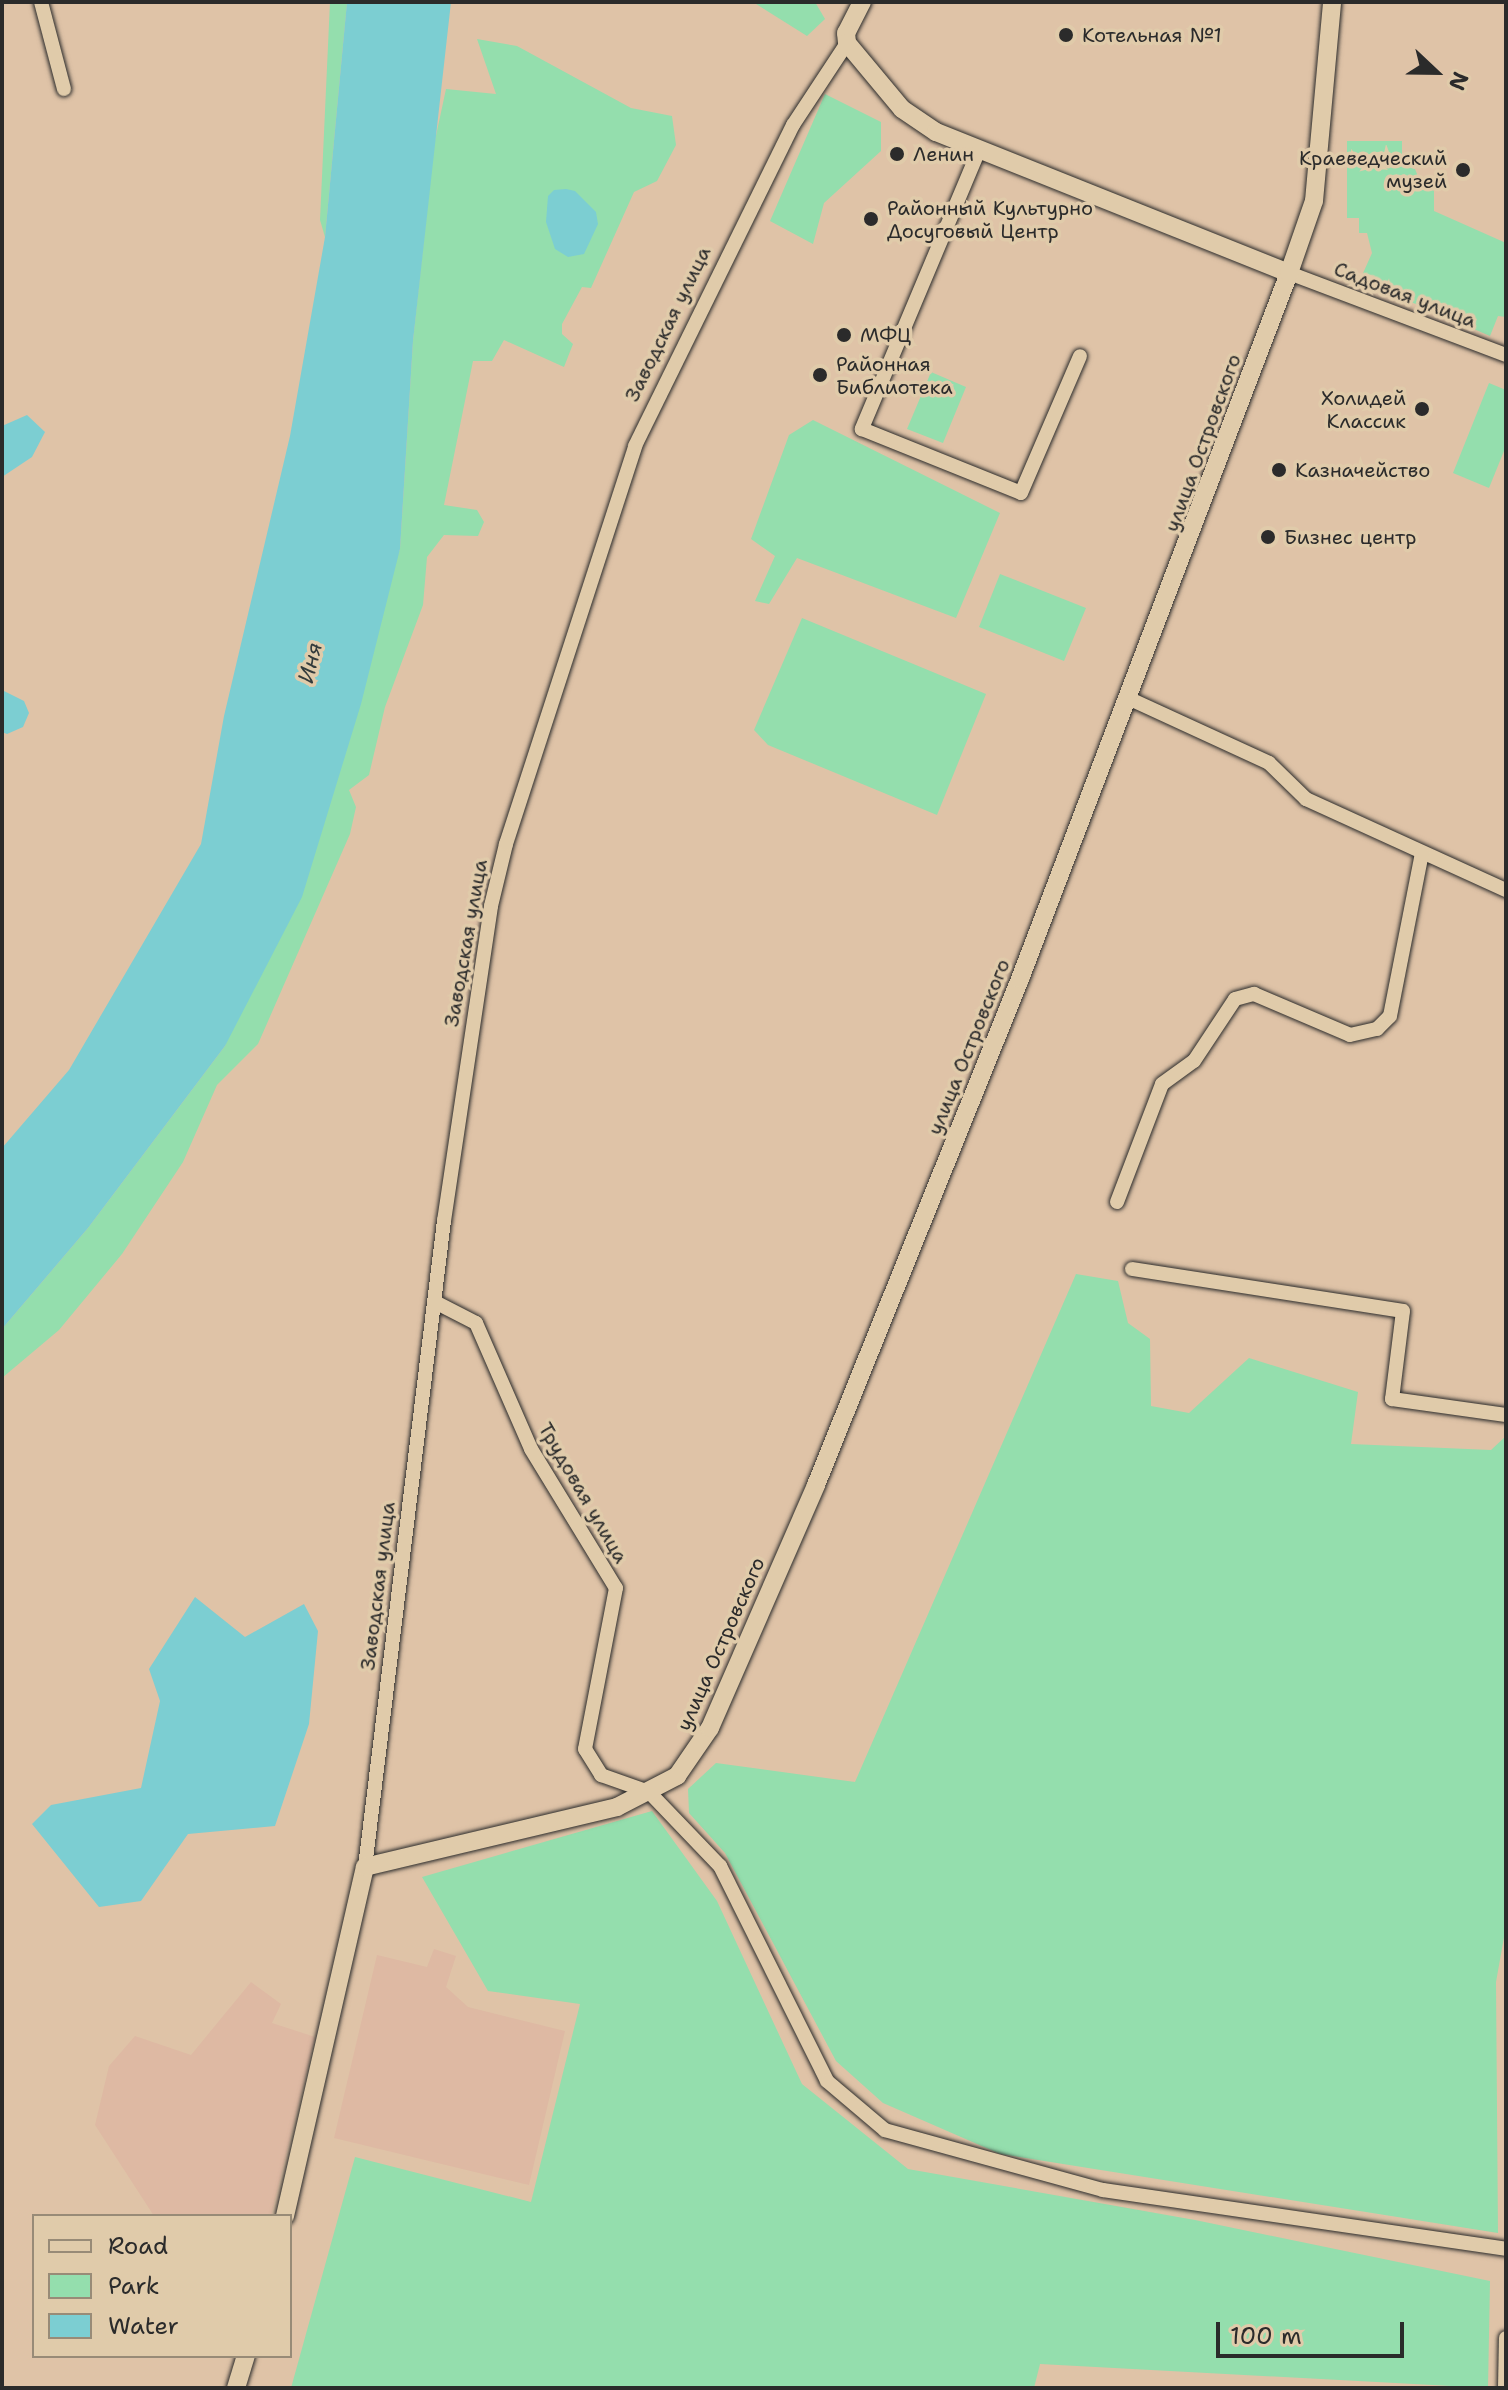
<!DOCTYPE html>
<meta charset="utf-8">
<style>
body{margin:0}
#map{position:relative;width:1508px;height:2390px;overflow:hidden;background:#dfc3a7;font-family:"Shantell Sans",sans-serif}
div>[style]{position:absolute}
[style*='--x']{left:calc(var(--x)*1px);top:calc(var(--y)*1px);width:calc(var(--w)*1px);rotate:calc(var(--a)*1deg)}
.built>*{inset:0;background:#deb9a3}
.green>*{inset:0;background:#94dead}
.water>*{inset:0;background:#7cced2}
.roads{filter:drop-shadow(0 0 2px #2b2b2b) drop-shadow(0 0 2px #2b2b2b)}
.minor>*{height:14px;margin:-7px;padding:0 7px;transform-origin:7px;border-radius:7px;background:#e0cbaa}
.tertiary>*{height:18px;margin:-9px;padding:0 9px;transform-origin:9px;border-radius:9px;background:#e0cbaa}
.dots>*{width:22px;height:22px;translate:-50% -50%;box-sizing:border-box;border:4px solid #e0cbaa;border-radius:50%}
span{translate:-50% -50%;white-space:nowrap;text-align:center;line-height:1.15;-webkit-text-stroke:7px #e0cbaa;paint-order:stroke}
.poi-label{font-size:20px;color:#2b2b2b}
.left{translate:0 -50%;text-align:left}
.right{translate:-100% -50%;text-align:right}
.street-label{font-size:20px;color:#2b2b2b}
.water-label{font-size:22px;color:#333b3c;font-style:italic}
.frame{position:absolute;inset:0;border:4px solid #2b2b2b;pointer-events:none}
.legend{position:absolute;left:32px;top:2214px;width:260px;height:144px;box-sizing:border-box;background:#e0cbaa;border:2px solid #988b77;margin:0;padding:10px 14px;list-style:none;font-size:24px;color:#2b2b2b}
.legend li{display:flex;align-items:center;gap:16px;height:40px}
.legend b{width:40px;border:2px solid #988b77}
.north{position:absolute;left:1396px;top:32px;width:80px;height:80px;-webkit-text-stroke:6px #e0cbaa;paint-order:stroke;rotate:112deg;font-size:22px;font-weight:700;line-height:32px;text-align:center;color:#2b2b2b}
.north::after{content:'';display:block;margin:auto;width:28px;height:36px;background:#2b2b2b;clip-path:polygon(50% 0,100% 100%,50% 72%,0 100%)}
.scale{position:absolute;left:1216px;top:2322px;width:188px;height:36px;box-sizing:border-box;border:4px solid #2b2b2b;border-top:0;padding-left:10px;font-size:24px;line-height:28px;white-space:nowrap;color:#2b2b2b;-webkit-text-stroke:6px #e0cbaa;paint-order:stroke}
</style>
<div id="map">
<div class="built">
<i style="clip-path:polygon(434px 1949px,456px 1956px,446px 1987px,468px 2007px,565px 2031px,529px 2185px,334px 2138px,377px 1955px,427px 1967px)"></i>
<i style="clip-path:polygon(251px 1982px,281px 2004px,272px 2023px,315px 2037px,271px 2216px,154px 2216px,95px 2125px,109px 2066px,135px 2036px,191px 2055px)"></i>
</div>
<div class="green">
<i style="clip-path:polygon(330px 2px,347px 2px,325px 237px,320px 220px)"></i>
<i style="clip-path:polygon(753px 2px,815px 2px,825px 19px,807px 36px)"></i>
<i style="clip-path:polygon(477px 39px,517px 46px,631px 108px,672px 116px,676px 145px,657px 181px,634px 192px,591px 288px,582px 287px,562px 324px,562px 334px,573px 344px,564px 367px,504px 340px,492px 361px,473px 361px,444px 505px,477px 510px,484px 522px,478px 536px,444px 535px,427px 557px,423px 605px,385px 707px,369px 775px,349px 790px,356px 807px,350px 834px,258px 1044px,217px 1085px,183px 1162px,122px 1254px,59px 1330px,2px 1378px,2px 1329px,88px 1228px,225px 1046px,400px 549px,413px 341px,434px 145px,446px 89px,496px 94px)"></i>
<i style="clip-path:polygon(825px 94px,881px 122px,881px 151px,824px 203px,813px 244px,770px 221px)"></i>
<i style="clip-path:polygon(1347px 141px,1402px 141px,1402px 165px,1415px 169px,1421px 184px,1434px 191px,1434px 211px,1506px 243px,1506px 317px,1498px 316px,1490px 336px,1360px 280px,1372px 253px,1367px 233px,1359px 233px,1359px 218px,1347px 218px)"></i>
<i style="clip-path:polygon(931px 372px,966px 387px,943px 443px,907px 429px)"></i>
<i style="clip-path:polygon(1489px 383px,1506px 390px,1506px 446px,1489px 488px,1453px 473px)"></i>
<i style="clip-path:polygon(813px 420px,1000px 513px,956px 618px,797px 558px,769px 604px,755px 601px,775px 556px,751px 539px,789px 435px)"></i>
<i style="clip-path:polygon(1000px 574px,1086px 608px,1064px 661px,979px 627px)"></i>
<i style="clip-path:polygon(802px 618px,986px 694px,937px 815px,768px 745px,754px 730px)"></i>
<i style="clip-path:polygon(1076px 1274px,1118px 1281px,1128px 1323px,1150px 1339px,1151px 1406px,1189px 1413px,1249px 1358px,1358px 1392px,1351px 1444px,1491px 1450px,1506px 1436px,1506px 1926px,1496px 1982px,1498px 2233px,1000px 2154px,883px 2103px,836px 2061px,725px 1853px,689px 1813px,688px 1789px,716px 1763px,855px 1782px)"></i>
<i style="clip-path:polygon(652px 1811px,717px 1901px,802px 2084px,908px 2169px,1195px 2220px,1490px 2281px,1488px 2388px,1040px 2364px,1034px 2388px,291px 2388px,355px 2157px,531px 2202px,580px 2004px,488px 1991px,422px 1877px)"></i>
</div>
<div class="water">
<i style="clip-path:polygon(347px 2px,451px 2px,413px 341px,400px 549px,361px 704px,302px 897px,225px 1046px,88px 1228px,2px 1329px,2px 1148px,69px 1070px,201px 844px,224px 716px,290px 436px,325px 237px)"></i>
<i style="clip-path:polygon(566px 189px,575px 191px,596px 212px,598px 224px,584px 254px,568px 257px,555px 249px,546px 222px,548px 196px,554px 190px)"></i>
<i style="clip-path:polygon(27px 415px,45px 432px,32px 457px,2px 477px,2px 426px)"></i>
<i style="clip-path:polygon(2px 690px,24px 701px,29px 713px,23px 727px,7px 734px,2px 732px)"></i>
<i style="clip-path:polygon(195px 1597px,245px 1637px,304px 1604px,318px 1631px,309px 1724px,275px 1826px,188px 1834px,141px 1901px,99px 1907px,32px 1824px,51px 1805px,141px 1788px,160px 1701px,149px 1669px)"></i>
</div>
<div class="roads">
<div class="minor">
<i style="--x:41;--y:2;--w:90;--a:75.2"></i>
<i style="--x:979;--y:150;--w:303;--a:112.8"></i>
<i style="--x:862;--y:429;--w:171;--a:21.9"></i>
<i style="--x:1021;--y:493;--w:149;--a:-66.7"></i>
<i style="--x:1289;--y:273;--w:232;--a:20.7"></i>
<i style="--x:1130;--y:699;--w:153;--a:24.7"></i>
<i style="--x:1269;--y:763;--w:52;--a:44.2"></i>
<i style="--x:1306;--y:799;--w:220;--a:24.5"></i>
<i style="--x:1117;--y:1202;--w:126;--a:-69.1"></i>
<i style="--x:1162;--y:1084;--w:39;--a:-36"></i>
<i style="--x:1194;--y:1061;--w:74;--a:-56.5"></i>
<i style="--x:1235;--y:999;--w:20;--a:-15"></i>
<i style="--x:1254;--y:994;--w:104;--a:23.1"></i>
<i style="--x:1350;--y:1035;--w:28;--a:-13"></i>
<i style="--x:1377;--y:1029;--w:18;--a:-45"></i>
<i style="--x:1390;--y:1016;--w:166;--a:-78.9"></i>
<i style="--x:1132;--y:1269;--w:274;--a:8.8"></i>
<i style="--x:1403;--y:1311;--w:89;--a:97.1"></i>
<i style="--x:1392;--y:1399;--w:115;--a:8"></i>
<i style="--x:435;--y:1302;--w:46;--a:27.1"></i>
<i style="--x:476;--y:1323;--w:137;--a:66.4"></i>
<i style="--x:531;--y:1449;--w:163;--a:58.6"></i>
<i style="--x:616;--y:1588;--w:164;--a:100.9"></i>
<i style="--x:585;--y:1749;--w:31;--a:58"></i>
<i style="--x:601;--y:1775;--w:51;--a:19.5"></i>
<i style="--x:649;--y:1792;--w:103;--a:46.2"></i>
<i style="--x:720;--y:1866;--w:240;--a:63.5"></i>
<i style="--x:827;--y:2081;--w:76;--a:40.2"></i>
<i style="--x:885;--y:2130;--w:226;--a:15.4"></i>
<i style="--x:1103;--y:2190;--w:407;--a:8.3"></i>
<i style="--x:365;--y:1867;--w:651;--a:-83.03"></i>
<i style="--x:444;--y:1221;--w:318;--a:-81.5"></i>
<i style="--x:491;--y:906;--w:64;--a:-76.4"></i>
<i style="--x:506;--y:844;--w:418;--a:-72"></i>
<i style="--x:635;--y:446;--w:358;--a:-63.8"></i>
<i style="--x:793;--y:125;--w:98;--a:-56.6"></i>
<i style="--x:1505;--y:2388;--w:50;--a:-88.9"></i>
</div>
<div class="tertiary">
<i style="--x:862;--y:2;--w:35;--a:117"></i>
<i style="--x:846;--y:33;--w:10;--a:84"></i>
<i style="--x:847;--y:43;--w:86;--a:50.2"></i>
<i style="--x:902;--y:109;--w:41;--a:34.1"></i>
<i style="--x:936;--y:132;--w:380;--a:21.8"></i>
<i style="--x:285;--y:2216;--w:358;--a:-77.1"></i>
<i style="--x:365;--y:1867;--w:259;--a:-13.4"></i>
<i style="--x:617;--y:1807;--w:68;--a:-27.3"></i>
<i style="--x:677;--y:1776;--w:58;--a:-55.5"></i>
<i style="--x:710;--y:1728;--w:265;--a:-66.4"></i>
<i style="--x:816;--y:1485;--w:546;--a:-68.04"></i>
<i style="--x:1020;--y:979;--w:756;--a:-69.14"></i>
<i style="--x:1289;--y:273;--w:76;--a:-70.9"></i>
<i style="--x:1314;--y:201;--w:200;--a:-84.8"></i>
<i style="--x:236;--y:2388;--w:34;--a:-73"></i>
</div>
</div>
<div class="dots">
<i style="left:1066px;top:35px;background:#2b2b2b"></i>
<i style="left:897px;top:154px;background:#2b2b2b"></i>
<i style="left:1463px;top:170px;background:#2b2b2b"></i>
<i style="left:871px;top:219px;background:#2b2b2b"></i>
<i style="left:844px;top:335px;background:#2b2b2b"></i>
<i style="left:820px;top:375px;background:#2b2b2b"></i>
<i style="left:1422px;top:409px;background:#2b2b2b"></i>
<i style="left:1279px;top:470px;background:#2b2b2b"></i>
<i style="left:1268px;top:537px;background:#2b2b2b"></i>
</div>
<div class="poi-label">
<span class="left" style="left:1082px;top:35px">Котельная №1</span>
<span class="left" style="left:913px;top:154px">Ленин</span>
<span class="right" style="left:1447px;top:170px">Краеведческий<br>музей</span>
<span class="left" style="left:887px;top:220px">Районный Культурно<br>Досуговый Центр</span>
<span class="left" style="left:860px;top:335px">МФЦ</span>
<span class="left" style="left:836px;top:376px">Районная<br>Библиотека</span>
<span class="right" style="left:1406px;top:410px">Холидей<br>Классик</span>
<span class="left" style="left:1295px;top:470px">Казначейство</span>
<span class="left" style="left:1284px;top:537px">Бизнес центр</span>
</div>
<div class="street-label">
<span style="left:1405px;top:295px;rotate:21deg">Садовая улица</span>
<span style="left:668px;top:324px;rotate:-64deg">Заводская улица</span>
<span style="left:1203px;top:443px;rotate:-70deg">улица Островского</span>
<span style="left:466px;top:943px;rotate:-80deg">Заводская улица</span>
<span style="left:969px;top:1047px;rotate:-68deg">улица Островского</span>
<span style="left:583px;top:1493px;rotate:60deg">Трудовая улица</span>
<span style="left:378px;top:1586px;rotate:-83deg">Заводская улица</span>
<span style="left:721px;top:1644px;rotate:-66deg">улица Островского</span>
</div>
<div class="water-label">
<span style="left:310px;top:663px;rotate:-76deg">Иня</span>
</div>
<div class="frame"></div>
<ul class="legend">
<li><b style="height:10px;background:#e0cbaa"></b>Road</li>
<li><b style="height:22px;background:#94dead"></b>Park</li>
<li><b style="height:22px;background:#7cced2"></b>Water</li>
</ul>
<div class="north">N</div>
<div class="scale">100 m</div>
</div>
